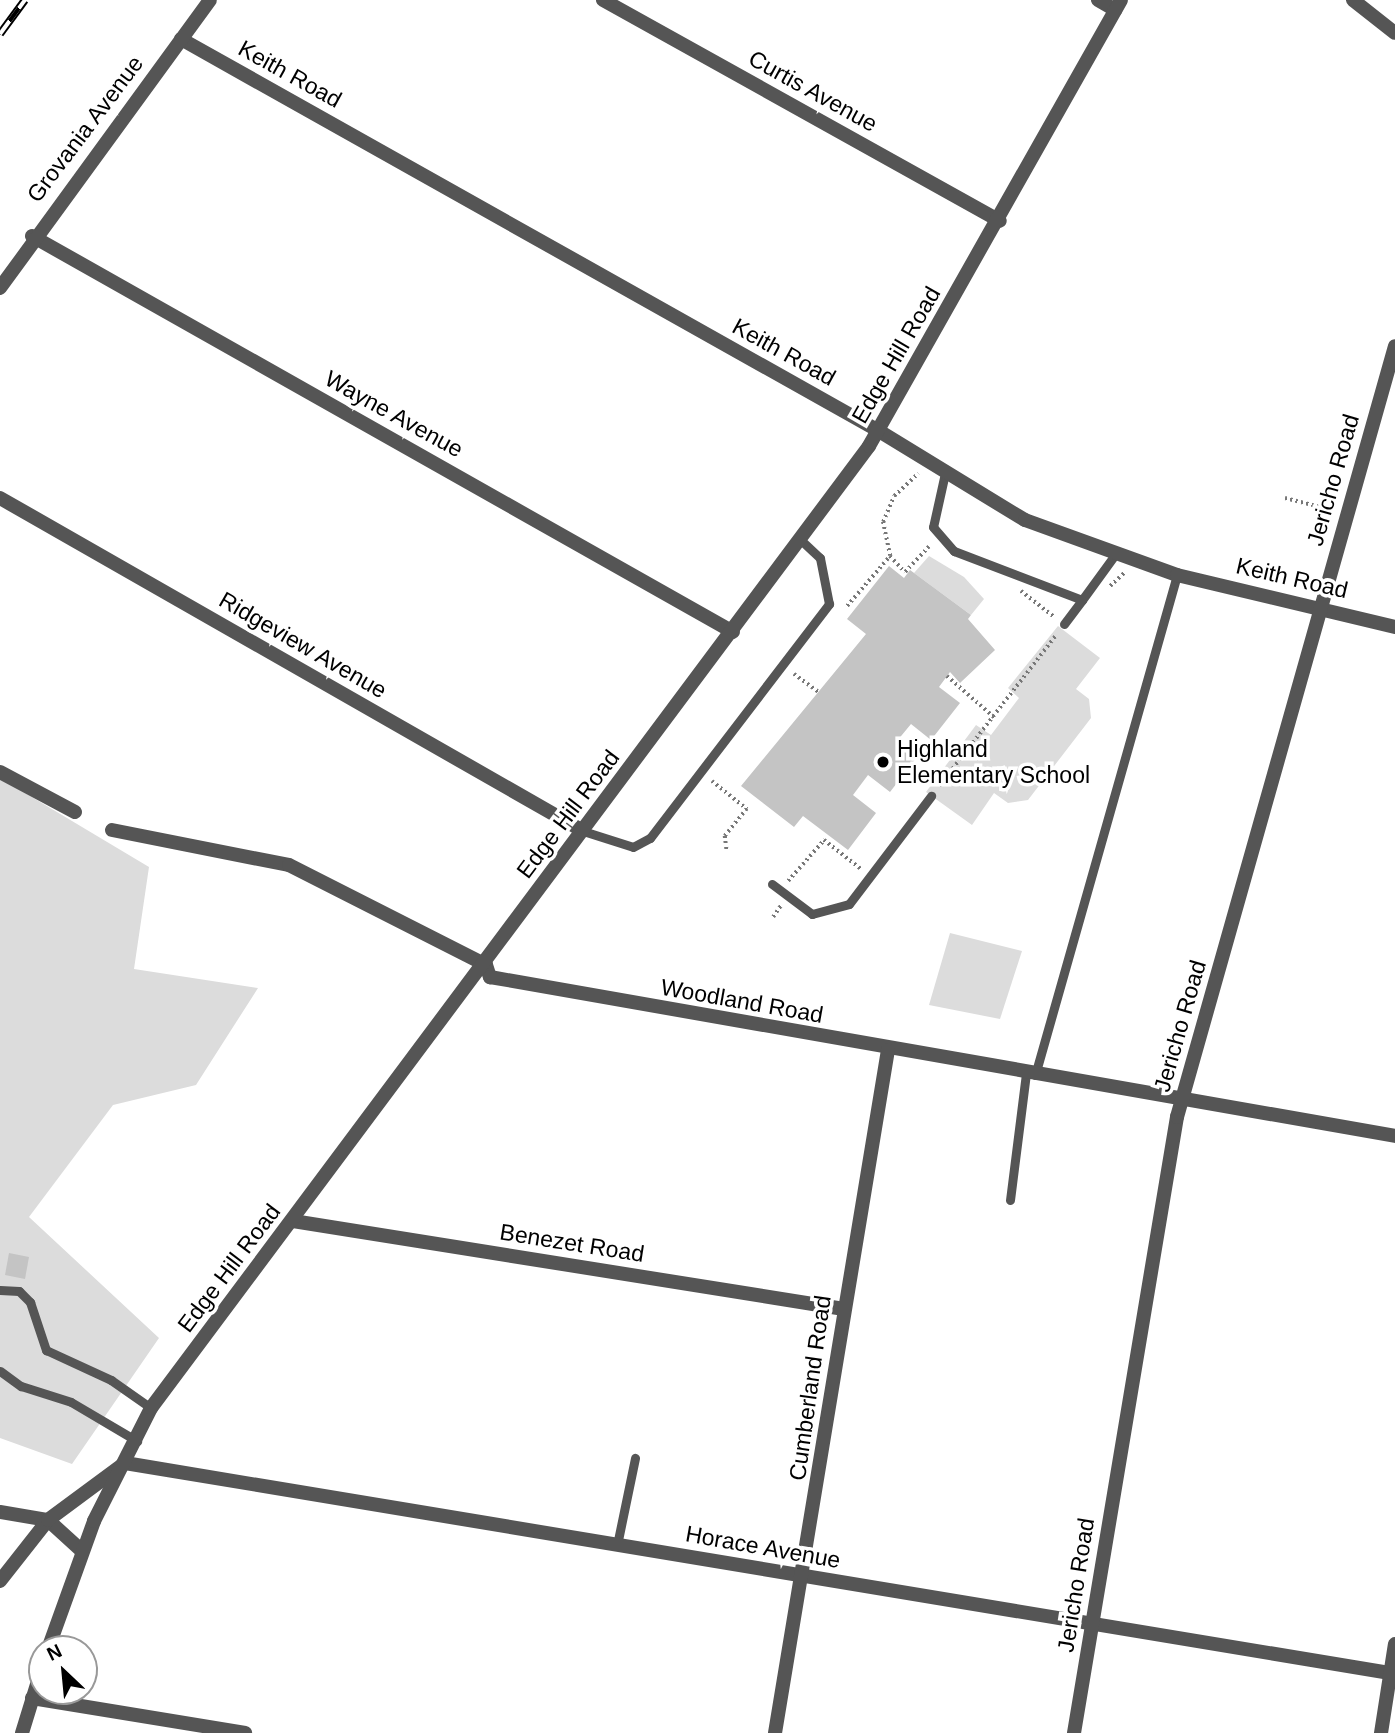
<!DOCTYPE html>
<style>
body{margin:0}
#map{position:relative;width:1395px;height:1733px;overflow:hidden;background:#fff;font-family:Helvetica,sans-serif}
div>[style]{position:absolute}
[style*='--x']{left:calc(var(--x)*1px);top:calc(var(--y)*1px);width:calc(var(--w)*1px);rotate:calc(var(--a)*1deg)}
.green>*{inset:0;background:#dcdcdc}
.building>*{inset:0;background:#c4c4c4}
.path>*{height:3.5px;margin-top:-1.75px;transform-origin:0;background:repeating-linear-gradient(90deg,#777 0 2px,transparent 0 5.5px)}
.service>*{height:9px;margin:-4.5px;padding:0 4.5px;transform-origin:4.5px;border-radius:4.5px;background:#555}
.minor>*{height:14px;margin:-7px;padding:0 7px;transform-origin:7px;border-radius:7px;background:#555}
.tertiary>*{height:14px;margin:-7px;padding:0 7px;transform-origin:7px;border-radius:7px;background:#555}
.rail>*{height:8px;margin-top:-4px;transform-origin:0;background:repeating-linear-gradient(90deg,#fff 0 16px,#000 0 32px);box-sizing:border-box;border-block:2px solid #000}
.dots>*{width:19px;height:19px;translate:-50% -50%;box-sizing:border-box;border:4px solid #fff;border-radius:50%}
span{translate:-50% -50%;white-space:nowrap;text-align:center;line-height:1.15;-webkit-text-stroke:7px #fff;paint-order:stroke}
.street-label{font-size:23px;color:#000}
.poi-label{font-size:23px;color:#000}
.left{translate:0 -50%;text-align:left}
.north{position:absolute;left:28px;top:1635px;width:70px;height:70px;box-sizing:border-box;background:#fff;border:2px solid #999;border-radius:50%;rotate:334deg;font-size:19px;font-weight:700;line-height:28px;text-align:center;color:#000}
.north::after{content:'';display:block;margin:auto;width:24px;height:32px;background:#000;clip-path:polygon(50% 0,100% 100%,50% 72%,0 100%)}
</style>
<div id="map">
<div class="green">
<i style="clip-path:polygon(929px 556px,964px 577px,984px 599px,971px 615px,914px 573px)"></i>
<i style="clip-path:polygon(1058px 626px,1100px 658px,1076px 689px,1089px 699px,1091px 718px,1028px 800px,1008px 803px,994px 793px,972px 825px,926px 792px,976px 725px,991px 735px,1019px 698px,1008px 688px)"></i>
<i style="clip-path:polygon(0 778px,149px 867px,134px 969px,258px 988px,196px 1085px,113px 1105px,29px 1217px,159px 1338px,72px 1464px,0 1438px)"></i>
<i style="clip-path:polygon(950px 933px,1022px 951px,1000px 1019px,929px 1005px)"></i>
</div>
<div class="building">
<i style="clip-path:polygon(889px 566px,904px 578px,910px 570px,971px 615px,968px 619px,995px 650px,960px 683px,950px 672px,939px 687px,960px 703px,931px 740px,911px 724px,897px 741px,917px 757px,890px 792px,868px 775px,853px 795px,876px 813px,848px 850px,803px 816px,794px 827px,741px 786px,866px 634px,847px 619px)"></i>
<i style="clip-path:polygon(9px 1253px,29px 1257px,25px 1279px,5px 1275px)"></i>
</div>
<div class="path">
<i style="--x:1285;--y:498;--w:49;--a:14.3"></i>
<i style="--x:890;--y:556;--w:22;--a:47"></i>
<i style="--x:905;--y:572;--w:35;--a:-47"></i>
<i style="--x:1110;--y:586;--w:19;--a:-43"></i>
<i style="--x:1021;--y:591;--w:41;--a:38"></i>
<i style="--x:847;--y:606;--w:66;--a:-49.3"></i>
<i style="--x:890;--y:556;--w:35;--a:-102"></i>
<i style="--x:883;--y:522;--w:28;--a:-67"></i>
<i style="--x:894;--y:496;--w:33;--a:-43"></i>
<i style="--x:794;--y:674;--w:32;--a:36"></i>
<i style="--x:947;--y:676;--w:64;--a:41.2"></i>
<i style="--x:712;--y:781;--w:45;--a:38.7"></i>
<i style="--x:747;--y:809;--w:35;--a:129"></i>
<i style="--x:725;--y:836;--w:16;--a:83"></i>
<i style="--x:939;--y:786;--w:191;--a:-52.2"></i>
<i style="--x:788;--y:881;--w:55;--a:-48.7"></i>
<i style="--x:824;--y:840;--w:47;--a:38.1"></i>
<i style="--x:773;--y:917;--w:14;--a:-56"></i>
</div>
<div class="service">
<i style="--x:945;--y:473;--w:55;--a:102.5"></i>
<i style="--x:933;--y:527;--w:32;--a:49"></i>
<i style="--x:954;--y:551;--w:137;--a:20.9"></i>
<i style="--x:1082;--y:600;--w:54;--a:-54"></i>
<i style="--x:1064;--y:624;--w:30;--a:-53"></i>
<i style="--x:583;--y:831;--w:52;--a:17.7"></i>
<i style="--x:633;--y:847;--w:19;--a:-28"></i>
<i style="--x:650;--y:838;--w:295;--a:-52.6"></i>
<i style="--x:829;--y:604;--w:47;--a:-101.1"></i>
<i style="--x:820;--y:558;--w:23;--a:-137"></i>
<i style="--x:772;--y:884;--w:50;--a:36.9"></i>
<i style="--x:812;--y:914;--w:38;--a:-15"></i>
<i style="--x:849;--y:904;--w:136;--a:-52.8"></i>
<i style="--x:1035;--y:1075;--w:520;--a:-74.15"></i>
<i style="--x:1010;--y:1200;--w:128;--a:-82.8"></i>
<i style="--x:0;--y:1290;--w:19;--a:3"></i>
<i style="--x:19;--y:1291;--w:16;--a:45"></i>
<i style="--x:30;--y:1302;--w:51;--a:71.6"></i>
<i style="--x:46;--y:1350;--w:72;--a:24.8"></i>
<i style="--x:111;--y:1380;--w:49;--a:35"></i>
<i style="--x:0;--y:1371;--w:26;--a:36"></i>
<i style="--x:21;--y:1386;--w:52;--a:17.7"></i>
<i style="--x:71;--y:1402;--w:77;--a:30.6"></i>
<i style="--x:617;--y:1545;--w:89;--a:-78.3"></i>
</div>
<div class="minor">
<i style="--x:603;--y:0;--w:454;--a:29.1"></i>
<i style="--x:1098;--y:0;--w:20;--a:30"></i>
<i style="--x:1353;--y:0;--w:53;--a:38.2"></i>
<i style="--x:181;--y:39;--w:801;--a:29.32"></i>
<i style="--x:879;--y:431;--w:171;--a:31.4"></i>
<i style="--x:1025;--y:520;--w:162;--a:19.9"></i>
<i style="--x:1177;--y:575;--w:224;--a:13.4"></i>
<i style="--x:32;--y:236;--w:805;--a:29.46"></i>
<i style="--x:0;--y:288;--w:356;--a:-53.9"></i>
<i style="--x:0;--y:498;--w:671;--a:29.73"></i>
<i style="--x:0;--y:772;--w:85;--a:28.1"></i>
<i style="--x:112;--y:830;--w:180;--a:11.2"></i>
<i style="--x:289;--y:865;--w:221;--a:26.9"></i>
<i style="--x:486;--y:965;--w:13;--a:72"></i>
<i style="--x:490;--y:977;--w:919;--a:9.96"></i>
<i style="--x:293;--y:1221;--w:558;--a:9.07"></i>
<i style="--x:0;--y:1512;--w:49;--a:9.5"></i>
<i style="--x:48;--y:1520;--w:46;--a:42.4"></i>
<i style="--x:0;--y:1581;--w:78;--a:-51.8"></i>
<i style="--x:48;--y:1520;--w:96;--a:-36.5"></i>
<i style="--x:125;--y:1463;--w:1287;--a:9.43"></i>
<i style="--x:32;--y:1698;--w:216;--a:9.3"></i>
<i style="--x:775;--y:1733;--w:692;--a:-80.61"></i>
<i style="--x:1074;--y:1733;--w:625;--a:-80.51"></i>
<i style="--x:1177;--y:1117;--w:801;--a:-74.21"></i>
<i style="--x:1381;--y:1733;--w:90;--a:-81.1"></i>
</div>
<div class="tertiary">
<i style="--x:48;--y:1649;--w:136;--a:-70.2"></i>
<i style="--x:94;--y:1521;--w:127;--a:-63.2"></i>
<i style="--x:151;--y:1408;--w:1200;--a:-53.26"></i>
<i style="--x:869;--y:446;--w:512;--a:-60.53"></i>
<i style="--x:22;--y:1733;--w:68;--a:-72.9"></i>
</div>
<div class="rail">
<i style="--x:0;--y:34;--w:42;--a:-53.7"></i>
</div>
<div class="dots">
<i style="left:883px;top:762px;background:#000"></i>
</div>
<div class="street-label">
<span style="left:290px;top:74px;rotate:29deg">Keith Road</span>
<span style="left:813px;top:91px;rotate:29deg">Curtis Avenue</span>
<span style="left:85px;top:129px;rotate:-53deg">Grovania Avenue</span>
<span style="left:784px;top:352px;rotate:29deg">Keith Road</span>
<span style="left:896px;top:355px;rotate:-60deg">Edge Hill Road</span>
<span style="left:394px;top:414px;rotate:29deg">Wayne Avenue</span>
<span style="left:1333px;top:480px;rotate:-74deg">Jericho Road</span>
<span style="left:1292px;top:578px;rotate:13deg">Keith Road</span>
<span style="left:303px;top:645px;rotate:30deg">Ridgeview Avenue</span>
<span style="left:568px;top:814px;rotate:-53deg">Edge Hill Road</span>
<span style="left:742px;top:1001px;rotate:10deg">Woodland Road</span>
<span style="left:1180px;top:1026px;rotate:-74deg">Jericho Road</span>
<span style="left:572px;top:1243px;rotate:9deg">Benezet Road</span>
<span style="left:229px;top:1268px;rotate:-53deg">Edge Hill Road</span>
<span style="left:810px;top:1388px;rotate:-82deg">Cumberland Road</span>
<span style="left:763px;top:1547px;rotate:10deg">Horace Avenue</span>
<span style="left:1076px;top:1585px;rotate:-81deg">Jericho Road</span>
</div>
<div class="poi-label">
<span class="left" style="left:897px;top:762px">Highland<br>Elementary School</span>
</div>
<div class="north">N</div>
</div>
